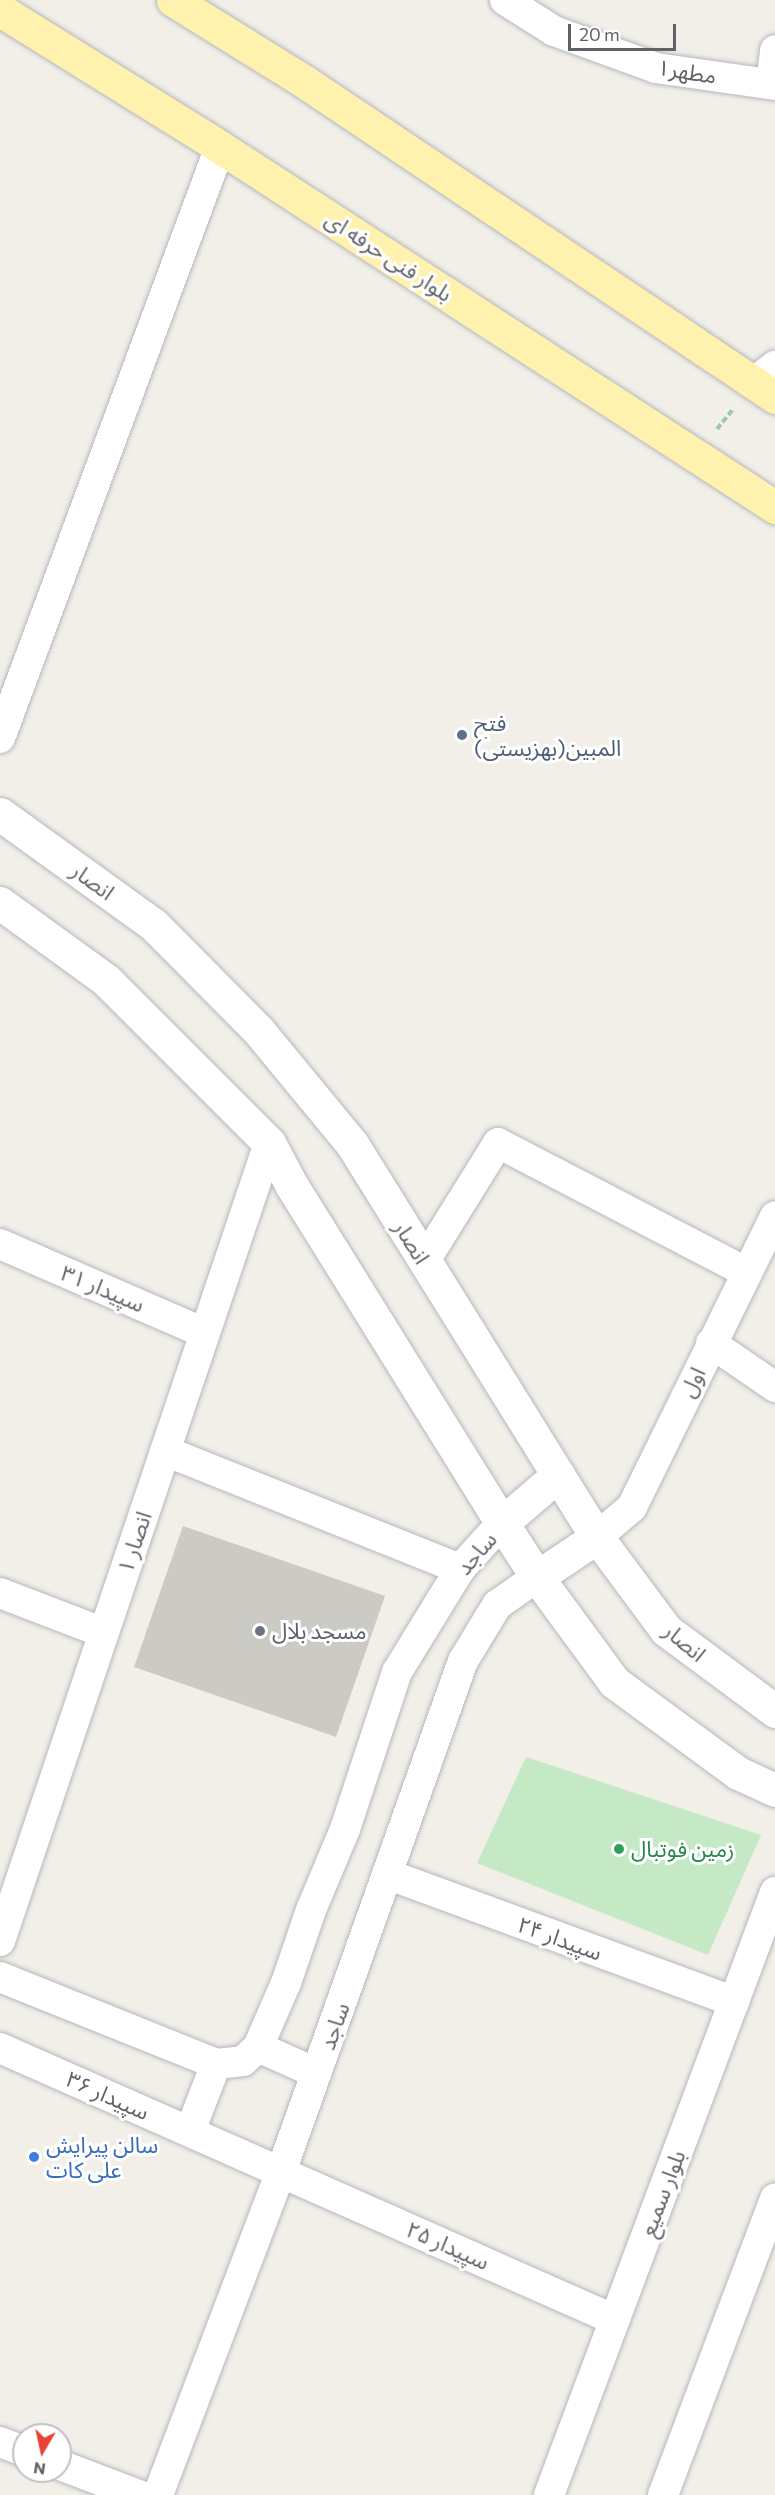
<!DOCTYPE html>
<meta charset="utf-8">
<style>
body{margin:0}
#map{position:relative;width:775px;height:2495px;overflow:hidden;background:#f1efe8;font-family:Commissioner,"Noto Sans Arabic",sans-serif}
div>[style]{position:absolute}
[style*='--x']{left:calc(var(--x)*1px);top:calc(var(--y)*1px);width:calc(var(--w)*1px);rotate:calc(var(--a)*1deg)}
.green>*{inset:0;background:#c5e8c5}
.building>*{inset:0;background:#cccac5}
.path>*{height:4px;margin-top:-2px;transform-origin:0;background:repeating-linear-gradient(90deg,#9cc7a9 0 6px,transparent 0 9px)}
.roads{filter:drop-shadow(0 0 2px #b5b8bc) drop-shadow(0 0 2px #b5b8bc)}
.minor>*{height:30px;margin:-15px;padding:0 15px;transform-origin:15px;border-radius:15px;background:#fff}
.secondary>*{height:33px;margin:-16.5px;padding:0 16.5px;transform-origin:16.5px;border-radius:16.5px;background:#fff}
.primary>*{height:33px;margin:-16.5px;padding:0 16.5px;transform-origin:16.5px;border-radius:16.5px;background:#fff2af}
.dots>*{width:16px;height:16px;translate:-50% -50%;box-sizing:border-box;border:3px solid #fff;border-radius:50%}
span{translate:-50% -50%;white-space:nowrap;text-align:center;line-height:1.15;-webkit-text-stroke:6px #fff;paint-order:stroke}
.street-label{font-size:22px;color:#5f6368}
.service-label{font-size:22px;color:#4e5e75}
.left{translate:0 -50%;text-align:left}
.worship-label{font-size:22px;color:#5b616d}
.leisure-label{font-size:22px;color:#27864d}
.shop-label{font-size:22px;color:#366cbe}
.north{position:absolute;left:12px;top:2423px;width:60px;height:60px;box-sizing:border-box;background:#fff;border:2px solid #bfc1c3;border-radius:50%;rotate:189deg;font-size:16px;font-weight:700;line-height:24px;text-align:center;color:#5f6368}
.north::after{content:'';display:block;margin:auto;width:21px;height:27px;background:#ea4335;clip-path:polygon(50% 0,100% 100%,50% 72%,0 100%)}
.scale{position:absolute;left:568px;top:24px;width:108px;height:27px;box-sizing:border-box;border:3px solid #5f6368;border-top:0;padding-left:8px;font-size:18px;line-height:21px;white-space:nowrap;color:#5f6368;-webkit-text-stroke:4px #fff;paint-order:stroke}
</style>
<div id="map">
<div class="green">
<i style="clip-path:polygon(526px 1757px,761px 1835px,708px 1955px,477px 1863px)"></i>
</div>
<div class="building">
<i style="clip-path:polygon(183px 1526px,385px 1596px,336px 1737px,134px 1667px)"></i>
</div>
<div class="path">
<i style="--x:717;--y:429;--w:26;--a:-51"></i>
</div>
<div class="roads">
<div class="minor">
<i style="--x:505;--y:0;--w:58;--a:32.3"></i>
<i style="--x:554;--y:31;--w:109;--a:19.9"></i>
<i style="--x:656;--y:68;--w:120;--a:8.1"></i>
<i style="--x:771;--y:84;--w:34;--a:-83"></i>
<i style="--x:753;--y:383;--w:28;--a:-38"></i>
<i style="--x:0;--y:738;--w:631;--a:-69.58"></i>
<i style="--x:0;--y:1244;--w:223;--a:23.5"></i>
<i style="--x:424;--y:1262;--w:140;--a:-58.1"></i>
<i style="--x:498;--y:1143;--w:280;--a:27.5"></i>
<i style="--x:711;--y:1343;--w:78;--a:34.5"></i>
<i style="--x:165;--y:1451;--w:318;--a:21.8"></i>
<i style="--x:597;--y:1537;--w:46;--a:-40.6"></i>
<i style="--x:632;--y:1507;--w:324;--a:-63.8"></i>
<i style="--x:0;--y:1593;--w:111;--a:21"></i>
<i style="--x:387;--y:1874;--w:370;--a:20.2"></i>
<i style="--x:0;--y:1941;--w:842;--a:-71.37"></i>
<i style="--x:0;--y:1977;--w:233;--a:21.9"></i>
<i style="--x:216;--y:2064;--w:27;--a:-6"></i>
<i style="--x:243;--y:2061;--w:21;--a:-43"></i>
<i style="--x:258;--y:2047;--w:70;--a:-66.4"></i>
<i style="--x:286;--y:1983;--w:77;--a:-71.1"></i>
<i style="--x:311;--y:1910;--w:88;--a:-67.2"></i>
<i style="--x:345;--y:1829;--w:165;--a:-71.7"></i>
<i style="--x:397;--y:1672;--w:121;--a:-58.5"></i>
<i style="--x:460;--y:1569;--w:62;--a:-47.6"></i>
<i style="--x:258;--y:2047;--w:64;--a:24.1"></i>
<i style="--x:0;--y:2048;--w:672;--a:23.86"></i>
<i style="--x:190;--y:2131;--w:72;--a:-68.8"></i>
<i style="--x:0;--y:2442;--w:26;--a:21"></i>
<i style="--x:60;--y:2465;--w:85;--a:20.8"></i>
<i style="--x:158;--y:2495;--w:346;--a:-69.2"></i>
<i style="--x:281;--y:2172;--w:542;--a:-70.4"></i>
<i style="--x:463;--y:1661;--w:66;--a:-58.7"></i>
<i style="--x:497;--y:1605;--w:49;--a:-35"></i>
<i style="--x:549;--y:2495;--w:644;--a:-69.45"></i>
<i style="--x:663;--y:2495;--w:317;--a:-69.3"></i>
</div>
<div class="secondary">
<i style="--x:0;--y:814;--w:190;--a:35.8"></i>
<i style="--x:154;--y:925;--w:148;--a:45.3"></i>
<i style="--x:258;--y:1030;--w:148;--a:50.5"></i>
<i style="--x:352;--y:1144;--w:463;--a:58.1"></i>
<i style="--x:597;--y:1537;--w:116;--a:53.4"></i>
<i style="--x:666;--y:1630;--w:136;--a:36.6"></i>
<i style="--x:0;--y:903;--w:131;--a:36"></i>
<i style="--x:106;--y:980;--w:231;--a:45"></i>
<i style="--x:269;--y:1143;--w:49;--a:61.9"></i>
<i style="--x:292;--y:1186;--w:397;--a:58.1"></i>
<i style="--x:502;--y:1523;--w:64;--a:57.1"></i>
<i style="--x:537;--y:1577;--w:130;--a:53.7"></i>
<i style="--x:614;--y:1682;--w:154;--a:36.3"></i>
<i style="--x:738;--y:1773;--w:41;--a:24.7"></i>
<i style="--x:502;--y:1523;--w:74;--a:-40.6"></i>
<i style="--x:537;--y:1577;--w:72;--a:-33.7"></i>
</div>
<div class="primary">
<i style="--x:173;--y:0;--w:155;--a:31.8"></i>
<i style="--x:305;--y:82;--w:566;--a:33.83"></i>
<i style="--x:0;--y:10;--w:259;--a:31.9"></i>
<i style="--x:220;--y:147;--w:662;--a:32.97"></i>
</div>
</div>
<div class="dots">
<i style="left:462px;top:735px;background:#5c6f8a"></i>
<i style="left:260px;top:1631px;background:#6b7280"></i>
<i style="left:619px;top:1849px;background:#2e9e5b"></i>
<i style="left:34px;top:2157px;background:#3f7fe0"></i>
</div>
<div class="street-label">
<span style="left:687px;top:71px;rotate:9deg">مطهر۱</span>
<span style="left:389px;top:256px;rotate:33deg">بلوار فنی حرفه ای</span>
<span style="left:93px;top:881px;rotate:36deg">انصار</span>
<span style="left:412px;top:1242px;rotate:58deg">انصار</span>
<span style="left:103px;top:1288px;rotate:23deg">سپیدار ۳۱</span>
<span style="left:692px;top:1382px;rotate:-64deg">اول</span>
<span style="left:134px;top:1542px;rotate:-71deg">انصار ۱</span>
<span style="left:476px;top:1553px;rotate:-49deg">ساجد</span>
<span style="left:685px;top:1642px;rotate:40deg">انصار</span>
<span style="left:560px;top:1938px;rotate:20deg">سپیدار ۲۴</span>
<span style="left:334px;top:2026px;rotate:-70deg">ساجد</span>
<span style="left:108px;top:2095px;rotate:24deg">سپیدار ۳۶</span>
<span style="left:662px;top:2193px;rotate:-69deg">بلوار سمیع</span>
<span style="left:448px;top:2245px;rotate:24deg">سپیدار ۲۵</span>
</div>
<div class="service-label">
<span class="left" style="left:474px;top:735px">فتح<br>المبین(بهزیستی)</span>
</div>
<div class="worship-label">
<span class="left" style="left:272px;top:1631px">مسجد بلال</span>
</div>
<div class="leisure-label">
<span class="left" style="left:631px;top:1849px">زمین فوتبال</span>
</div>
<div class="shop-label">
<span class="left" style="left:46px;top:2157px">سالن پیرایش<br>علی کات</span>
</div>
<div class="north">N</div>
<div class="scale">20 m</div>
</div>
